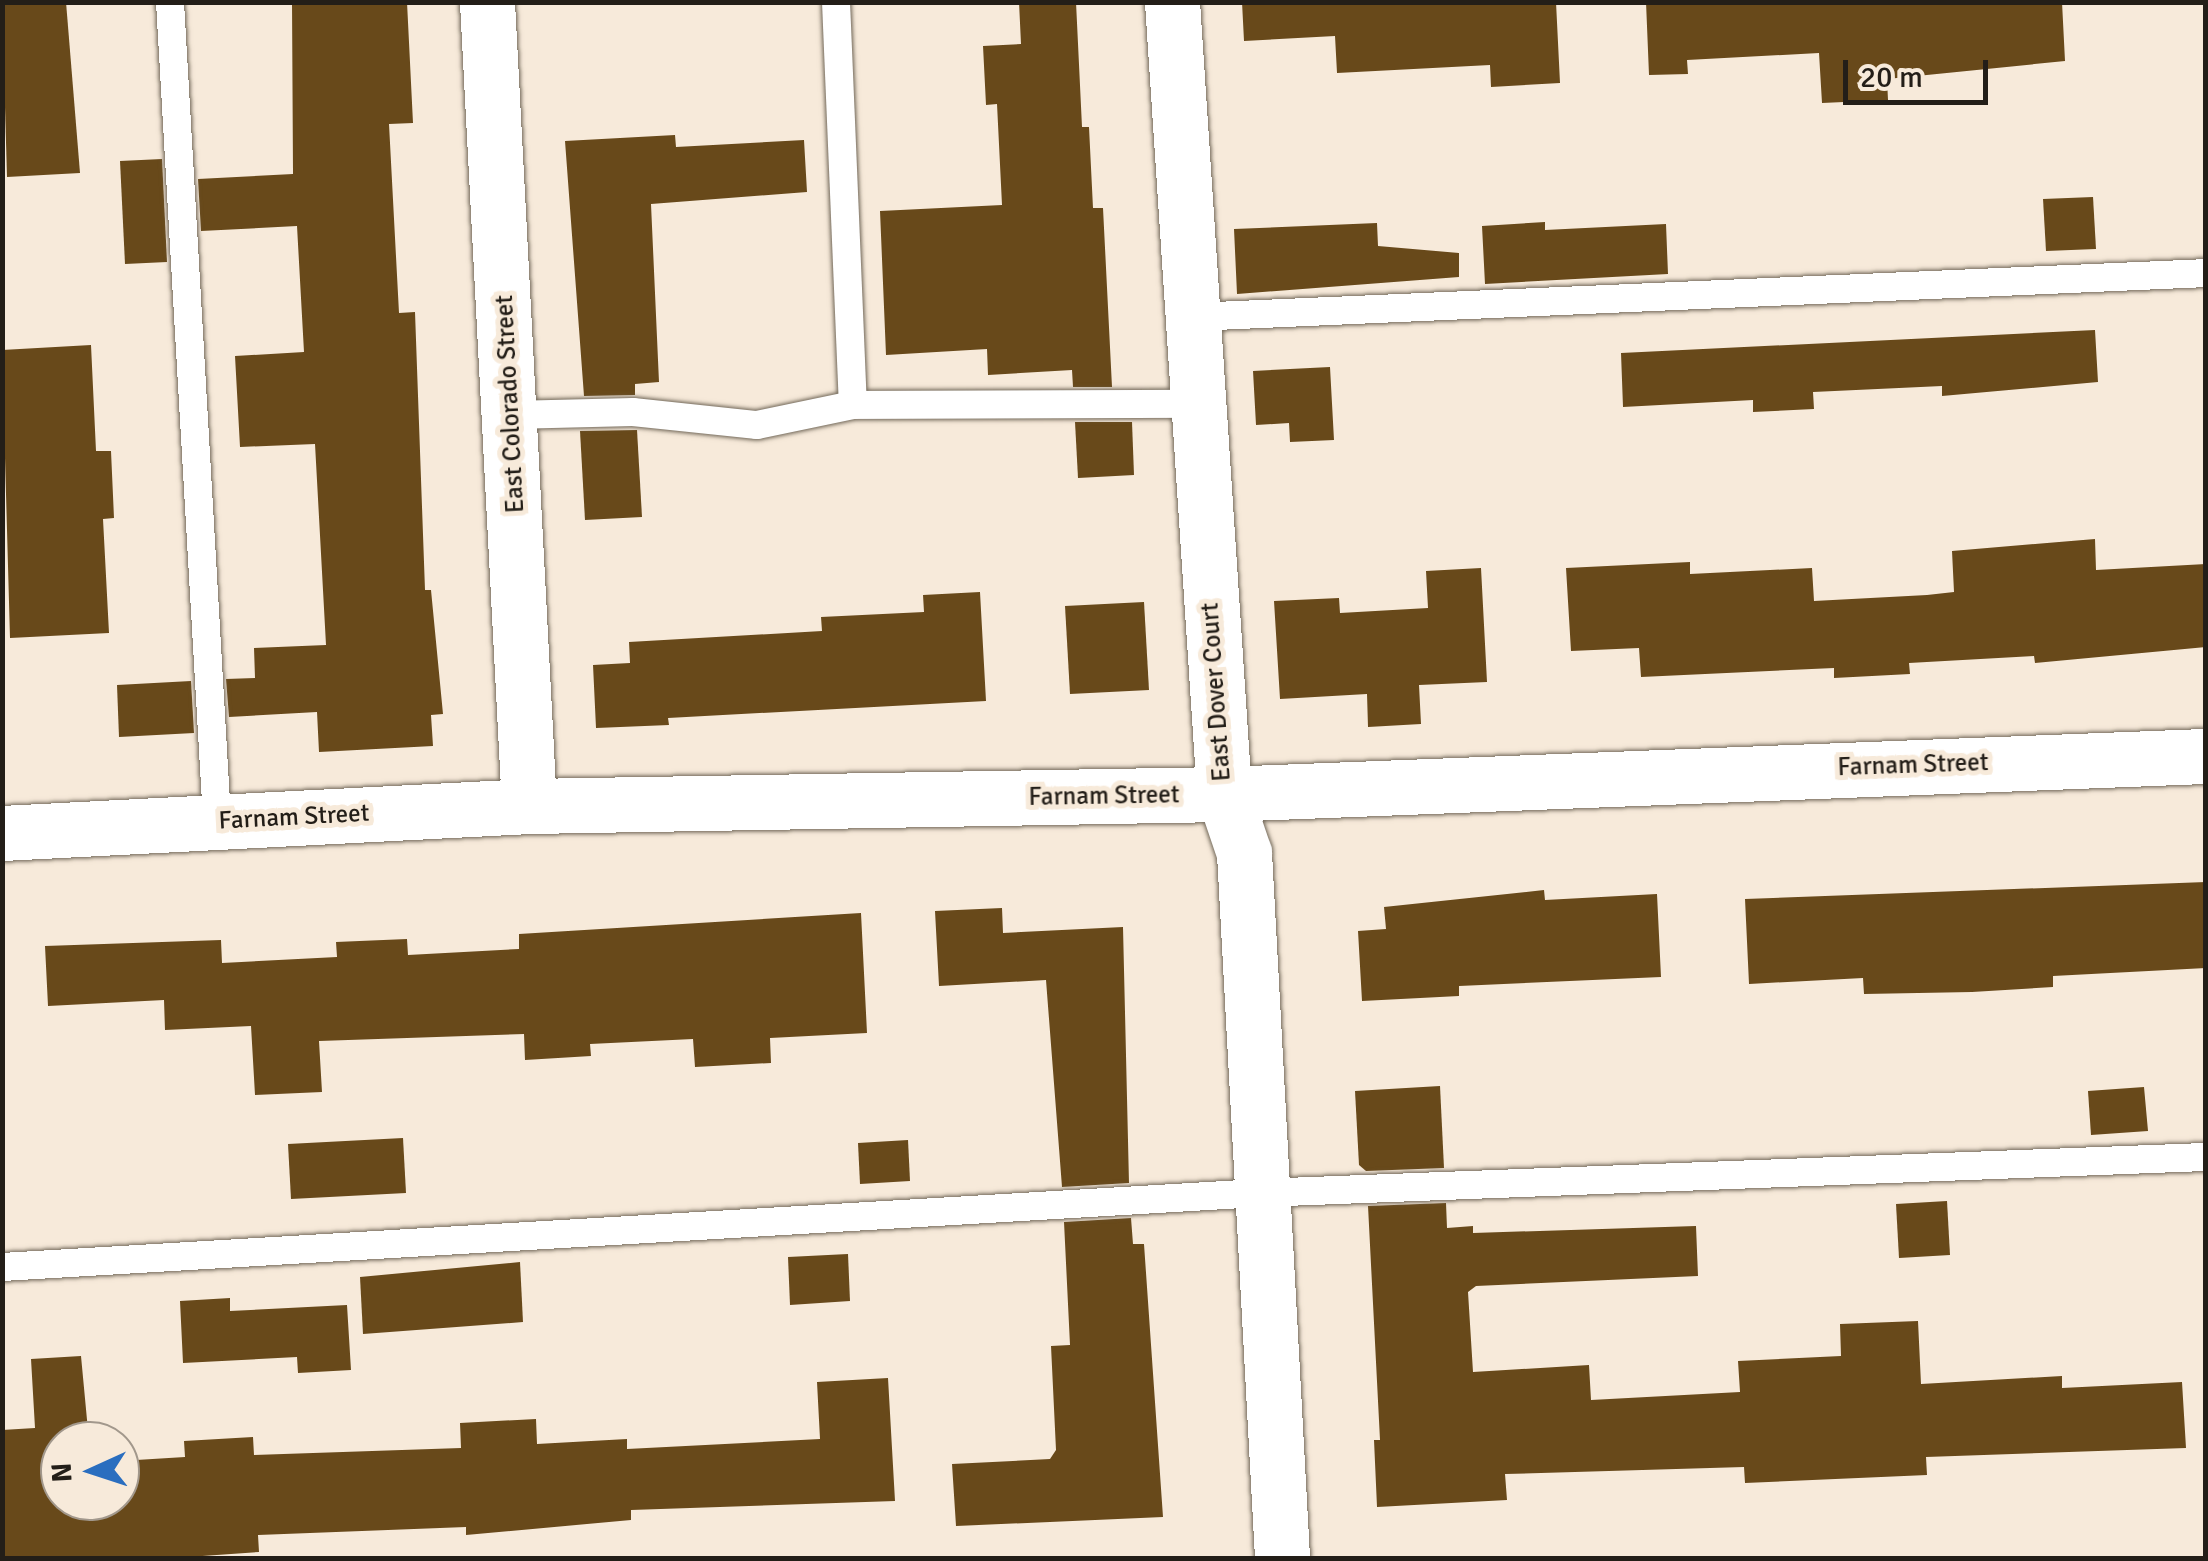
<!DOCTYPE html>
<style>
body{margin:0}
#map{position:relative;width:2208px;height:1561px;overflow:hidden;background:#f7eada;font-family:Signika,sans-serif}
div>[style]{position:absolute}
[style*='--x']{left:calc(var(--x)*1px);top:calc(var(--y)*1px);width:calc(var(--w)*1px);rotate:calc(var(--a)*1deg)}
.building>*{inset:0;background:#68491a}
.roads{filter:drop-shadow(0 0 2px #73695a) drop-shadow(0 0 2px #73695a)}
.lane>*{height:28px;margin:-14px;padding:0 14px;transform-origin:14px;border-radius:14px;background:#fff}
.street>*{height:55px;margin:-27.5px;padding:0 27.5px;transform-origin:27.5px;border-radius:27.5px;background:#fff}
span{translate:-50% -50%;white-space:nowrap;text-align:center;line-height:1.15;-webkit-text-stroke:10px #f7eada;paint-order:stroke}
.street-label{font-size:25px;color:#231e18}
.frame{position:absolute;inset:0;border:5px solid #231e18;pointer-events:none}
.north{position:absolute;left:40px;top:1421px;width:100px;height:100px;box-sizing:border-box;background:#f7eada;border:2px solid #a2988c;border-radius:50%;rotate:267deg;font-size:28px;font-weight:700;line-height:40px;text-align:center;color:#231e18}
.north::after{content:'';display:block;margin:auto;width:35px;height:45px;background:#2a6ebf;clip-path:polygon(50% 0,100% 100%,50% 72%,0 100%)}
.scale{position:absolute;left:1843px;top:60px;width:145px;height:45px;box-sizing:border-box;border:5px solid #231e18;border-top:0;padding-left:12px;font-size:30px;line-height:35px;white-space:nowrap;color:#231e18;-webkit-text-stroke:8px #f7eada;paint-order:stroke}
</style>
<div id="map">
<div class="building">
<i style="clip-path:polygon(2px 2px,66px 2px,80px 173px,7px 177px)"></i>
<i style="clip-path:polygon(292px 2px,407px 2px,413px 123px,389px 124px,399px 313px,415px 312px,425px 590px,431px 590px,443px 714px,431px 715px,433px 746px,319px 752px,317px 712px,229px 717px,226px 679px,255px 678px,254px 648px,326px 645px,315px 444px,240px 447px,235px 356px,304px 352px,297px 226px,201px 231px,198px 179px,293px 174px)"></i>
<i style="clip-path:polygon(1019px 2px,1076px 2px,1082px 127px,1089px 127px,1093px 208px,1103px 208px,1112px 387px,1073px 387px,1072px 370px,988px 375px,987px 349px,886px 355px,880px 211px,1002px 205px,997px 104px,986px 105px,983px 46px,1021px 44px)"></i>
<i style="clip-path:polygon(1242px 2px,1556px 2px,1560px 83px,1491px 87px,1490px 65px,1337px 73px,1335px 36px,1244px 41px)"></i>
<i style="clip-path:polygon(1646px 2px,2062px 2px,2065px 61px,1887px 79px,1888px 100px,1822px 103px,1819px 53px,1687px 60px,1688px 74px,1649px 75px)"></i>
<i style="clip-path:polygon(675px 135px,676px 147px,804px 140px,807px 192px,651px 204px,659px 382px,635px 384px,635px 395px,584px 396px,565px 141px)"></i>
<i style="clip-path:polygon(162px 159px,167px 262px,125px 264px,120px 161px)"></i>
<i style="clip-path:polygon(2093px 197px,2096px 249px,2046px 251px,2043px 199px)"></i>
<i style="clip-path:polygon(1545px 222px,1545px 230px,1666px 224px,1668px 274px,1485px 284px,1482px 226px)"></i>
<i style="clip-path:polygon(1377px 223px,1378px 246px,1459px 253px,1459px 277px,1237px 294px,1234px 229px)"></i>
<i style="clip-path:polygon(2095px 330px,2098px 382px,1942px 396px,1942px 386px,1813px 392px,1814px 409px,1753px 412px,1753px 400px,1623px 407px,1621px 353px)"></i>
<i style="clip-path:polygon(91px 345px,96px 451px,111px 451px,114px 518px,103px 519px,109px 633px,10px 638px,2px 350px)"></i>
<i style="clip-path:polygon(1330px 367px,1334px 440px,1290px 442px,1289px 423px,1256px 425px,1253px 371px)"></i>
<i style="clip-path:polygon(1075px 422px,1132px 422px,1134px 475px,1078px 478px)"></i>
<i style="clip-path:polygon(637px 430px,642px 517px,585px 520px,580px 431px)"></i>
<i style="clip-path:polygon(2095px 539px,2096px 570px,2206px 564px,2206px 647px,2035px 663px,2034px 656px,1909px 663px,1910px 674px,1834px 678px,1834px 668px,1641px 677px,1639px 648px,1571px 651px,1566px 568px,1690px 562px,1690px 574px,1812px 568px,1814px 601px,1927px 595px,1954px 592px,1952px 551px)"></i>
<i style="clip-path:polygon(1481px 568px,1487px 682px,1419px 685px,1421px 724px,1368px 727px,1367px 694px,1280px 699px,1274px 601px,1339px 598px,1340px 613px,1428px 608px,1426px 571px)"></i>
<i style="clip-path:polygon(980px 592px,986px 701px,668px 718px,669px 725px,596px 728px,593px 665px,630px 663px,629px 642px,822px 631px,821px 617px,924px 612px,923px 595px)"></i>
<i style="clip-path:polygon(1144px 602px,1149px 690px,1070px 694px,1065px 606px)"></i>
<i style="clip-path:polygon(191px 681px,194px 733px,119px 737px,117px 685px)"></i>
<i style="clip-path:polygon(2206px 882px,2206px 968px,2053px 976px,2053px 987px,1972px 992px,1864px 994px,1863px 978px,1749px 984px,1745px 899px)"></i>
<i style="clip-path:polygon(1544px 890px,1545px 900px,1657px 894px,1661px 977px,1459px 986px,1459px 996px,1362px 1001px,1358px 931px,1386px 929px,1384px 907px)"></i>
<i style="clip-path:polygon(1002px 908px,1003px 933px,1123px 927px,1129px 1183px,1062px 1187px,1046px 980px,939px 986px,935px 911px)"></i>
<i style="clip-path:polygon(861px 913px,867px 1033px,770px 1038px,771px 1063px,695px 1067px,693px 1039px,590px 1044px,591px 1056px,525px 1060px,524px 1034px,319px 1041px,322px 1092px,255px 1095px,251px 1026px,165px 1030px,164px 1000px,48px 1006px,45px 946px,221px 940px,222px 963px,337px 957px,336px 942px,407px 939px,408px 955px,519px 949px,519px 934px)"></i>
<i style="clip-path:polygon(1440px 1086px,1444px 1168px,1366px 1171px,1359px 1165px,1355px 1091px)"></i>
<i style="clip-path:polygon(2144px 1087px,2148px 1131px,2091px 1135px,2088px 1091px)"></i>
<i style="clip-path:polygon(403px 1138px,406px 1193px,291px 1199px,288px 1144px)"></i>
<i style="clip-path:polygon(908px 1140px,910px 1181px,860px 1184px,858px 1143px)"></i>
<i style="clip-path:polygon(1947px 1201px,1950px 1255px,1899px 1258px,1896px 1204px)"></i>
<i style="clip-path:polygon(1446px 1203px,1447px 1228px,1473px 1226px,1473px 1233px,1696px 1226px,1698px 1276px,1476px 1286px,1468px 1292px,1473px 1372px,1589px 1365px,1591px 1400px,1740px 1392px,1738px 1361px,1841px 1356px,1840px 1324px,1918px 1321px,1921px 1384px,2062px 1376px,2062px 1388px,2182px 1382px,2186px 1448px,1926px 1457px,1927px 1475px,1745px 1483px,1744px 1467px,1505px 1474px,1507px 1500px,1377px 1507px,1374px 1440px,1380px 1440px,1368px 1206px)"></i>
<i style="clip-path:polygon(1131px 1218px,1133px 1244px,1144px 1244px,1163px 1517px,956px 1526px,952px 1464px,1050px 1459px,1056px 1450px,1051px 1346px,1070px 1345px,1064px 1222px)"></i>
<i style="clip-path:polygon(848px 1254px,850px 1301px,790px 1305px,788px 1257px)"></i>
<i style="clip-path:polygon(520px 1262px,523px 1322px,363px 1334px,360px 1277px)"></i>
<i style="clip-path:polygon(230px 1298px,230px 1311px,347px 1305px,351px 1370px,298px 1373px,297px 1357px,183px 1363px,180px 1301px)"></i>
<i style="clip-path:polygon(81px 1356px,89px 1441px,60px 1441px,60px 1501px,120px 1501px,120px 1461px,185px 1457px,184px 1441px,253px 1437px,254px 1455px,461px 1448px,460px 1423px,536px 1419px,537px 1444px,627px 1439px,627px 1449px,820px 1439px,817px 1382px,888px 1378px,895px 1501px,631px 1510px,631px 1520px,466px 1535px,466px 1527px,258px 1535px,259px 1552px,174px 1558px,2px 1558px,2px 1430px,35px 1428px,31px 1359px)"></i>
</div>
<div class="roads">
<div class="lane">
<i style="--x:170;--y:2;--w:819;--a:86.71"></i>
<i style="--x:836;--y:2;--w:403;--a:87.6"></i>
<i style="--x:853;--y:405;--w:341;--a:-0.2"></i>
<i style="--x:1192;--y:317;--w:1015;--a:-2.48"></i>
<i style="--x:511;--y:415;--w:122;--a:-1.4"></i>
<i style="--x:633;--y:412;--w:125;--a:6"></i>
<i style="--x:757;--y:425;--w:98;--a:-11.8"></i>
<i style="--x:2;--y:1267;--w:1259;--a:-3.37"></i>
<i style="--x:1259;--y:1193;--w:948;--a:-2.18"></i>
</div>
<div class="street">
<i style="--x:487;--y:2;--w:805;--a:87.01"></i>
<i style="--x:1172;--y:2;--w:794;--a:86.24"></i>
<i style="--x:1224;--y:794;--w:62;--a:71.3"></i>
<i style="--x:1244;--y:853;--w:706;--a:86.91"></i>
<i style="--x:2;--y:833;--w:528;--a:-2.93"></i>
<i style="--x:529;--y:806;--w:695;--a:-0.99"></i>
<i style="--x:1224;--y:794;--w:983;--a:-2.22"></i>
</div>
</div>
<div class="street-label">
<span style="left:510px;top:404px;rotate:-93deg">East Colorado Street</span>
<span style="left:1216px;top:692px;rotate:-94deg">East Dover Court</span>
<span style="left:1913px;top:765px;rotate:-2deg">Farnam Street</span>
<span style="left:1104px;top:796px;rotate:-1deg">Farnam Street</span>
<span style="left:294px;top:817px;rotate:-3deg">Farnam Street</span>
</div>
<div class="frame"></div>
<div class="north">N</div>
<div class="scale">20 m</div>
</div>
